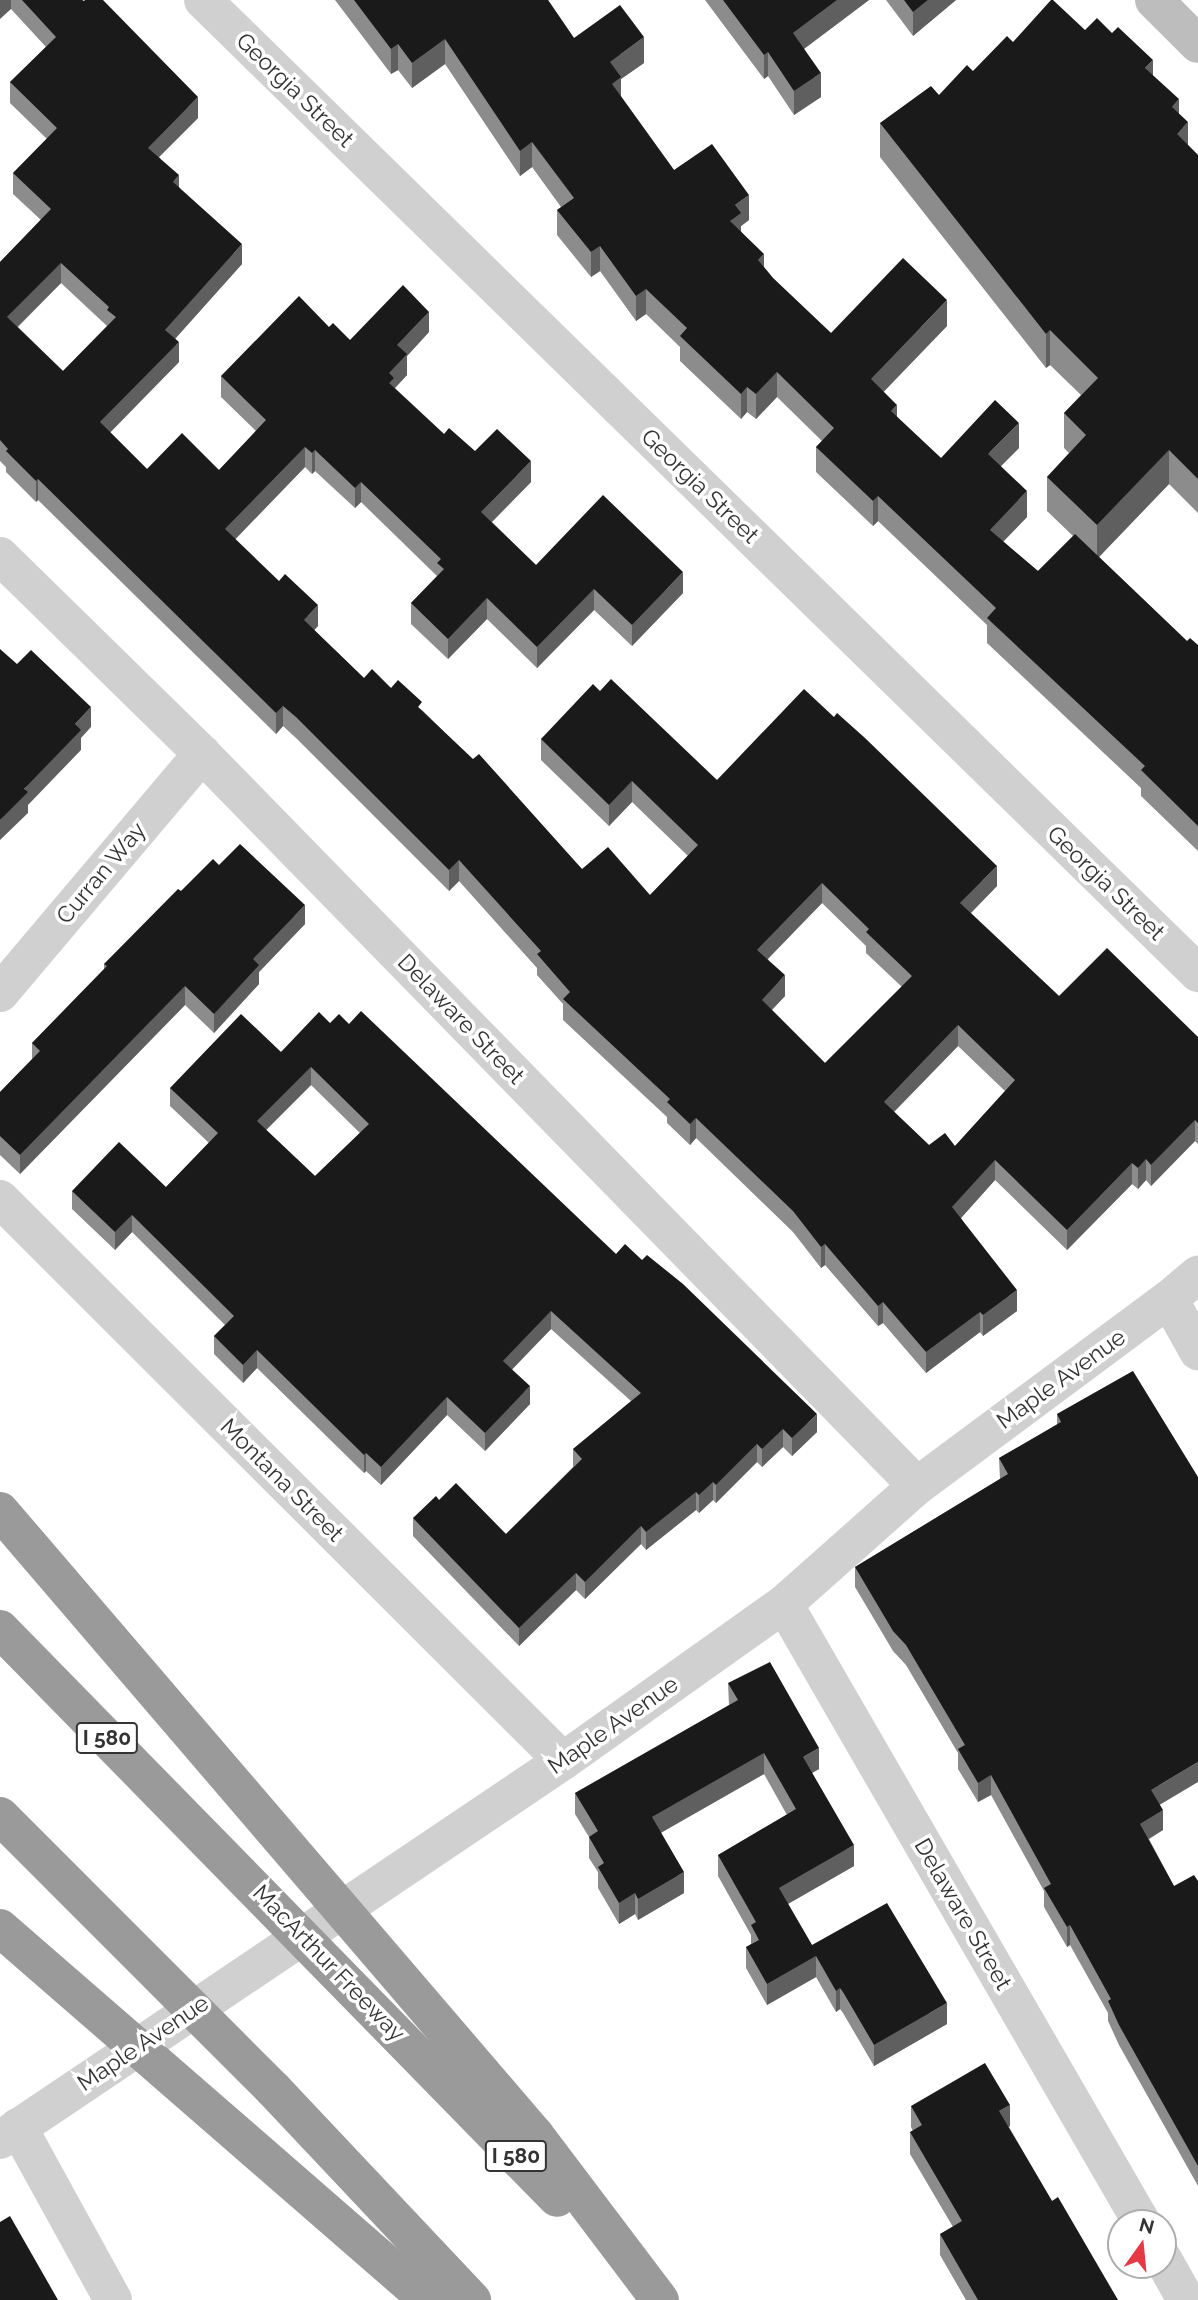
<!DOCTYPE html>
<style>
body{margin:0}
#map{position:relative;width:1198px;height:2300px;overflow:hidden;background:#fff;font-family:Raleway,sans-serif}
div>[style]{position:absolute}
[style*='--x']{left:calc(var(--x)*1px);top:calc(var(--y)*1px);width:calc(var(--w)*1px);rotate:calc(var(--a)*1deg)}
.minor>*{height:38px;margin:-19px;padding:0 19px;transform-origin:19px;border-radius:19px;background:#d0d0d0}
.secondary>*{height:38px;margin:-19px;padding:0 19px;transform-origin:19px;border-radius:19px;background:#bdbdbd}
.motorway>*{height:38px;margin:-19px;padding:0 19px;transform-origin:19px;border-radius:19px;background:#9a9a9a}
.wall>*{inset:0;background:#8c8c8c}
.shaded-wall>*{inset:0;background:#5f5f5f}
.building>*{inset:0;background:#1a1a1a}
span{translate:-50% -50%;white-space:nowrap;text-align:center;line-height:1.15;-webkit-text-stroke:7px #fff;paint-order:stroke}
.shield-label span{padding:2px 5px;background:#fff;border:2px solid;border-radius:5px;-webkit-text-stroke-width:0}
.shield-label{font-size:21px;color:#333;font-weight:700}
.street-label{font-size:23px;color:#333}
.north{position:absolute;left:1107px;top:2209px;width:70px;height:70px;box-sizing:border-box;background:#fff;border:2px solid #adadad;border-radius:50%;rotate:15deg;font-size:19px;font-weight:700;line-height:28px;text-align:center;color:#333}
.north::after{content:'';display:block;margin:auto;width:24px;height:32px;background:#e63946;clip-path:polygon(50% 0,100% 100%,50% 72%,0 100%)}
</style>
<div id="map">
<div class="minor">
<i style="--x:203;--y:0;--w:1392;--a:44.36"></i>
<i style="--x:0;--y:556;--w:283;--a:44.4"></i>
<i style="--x:202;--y:754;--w:1023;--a:45.67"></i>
<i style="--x:0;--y:993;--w:313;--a:-49.8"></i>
<i style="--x:0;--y:1199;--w:795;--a:44.95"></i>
<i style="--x:1169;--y:1299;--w:60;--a:60.9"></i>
<i style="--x:784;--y:1604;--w:715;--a:59.96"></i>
<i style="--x:18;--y:2127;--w:197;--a:61.2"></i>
<i style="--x:0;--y:2140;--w:679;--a:-33.95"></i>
<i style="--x:563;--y:1761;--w:271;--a:-35.4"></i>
<i style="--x:784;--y:1604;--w:178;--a:-41.6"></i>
<i style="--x:917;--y:1486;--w:314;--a:-36.6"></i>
<i style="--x:1169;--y:1299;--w:38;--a:-40"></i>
<i style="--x:1163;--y:2259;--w:47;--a:60.7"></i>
</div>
<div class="secondary">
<i style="--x:1154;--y:0;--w:62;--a:45"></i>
</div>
<div class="motorway">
<i style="--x:0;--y:1511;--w:822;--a:49.39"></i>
<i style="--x:535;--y:2135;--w:207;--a:52.9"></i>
<i style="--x:0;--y:1629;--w:796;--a:45.61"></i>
<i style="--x:0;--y:1816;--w:387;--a:45"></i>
<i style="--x:274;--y:2090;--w:289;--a:46.7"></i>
<i style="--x:0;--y:1928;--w:567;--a:41"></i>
</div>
<div class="wall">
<i style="clip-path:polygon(evenodd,0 0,82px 0,198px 118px,159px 157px,179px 187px,242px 264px,175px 339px,179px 362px,110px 432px,147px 469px,219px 470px,256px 431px,221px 397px,221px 376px,329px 327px,350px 340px,429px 332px,407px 356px,407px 375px,395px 388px,444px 434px,531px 482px,492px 522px,536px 565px,683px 593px,632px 646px,594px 610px,537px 668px,487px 619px,448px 659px,411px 624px,411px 603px,437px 576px,361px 502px,355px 508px,315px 471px,312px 474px,305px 467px,235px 539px,318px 626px,314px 630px,364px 678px,391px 688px,422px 710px,582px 869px,650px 895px,688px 856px,632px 802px,609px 826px,541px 760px,541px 739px,600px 691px,717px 780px,997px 886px,971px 913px,1059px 996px,1198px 1037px,1198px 1144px,1195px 1141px,1151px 1186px,1146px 1180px,1138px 1189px,1132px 1184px,1067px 1250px,995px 1180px,961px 1218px,1017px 1311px,983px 1336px,980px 1332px,926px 1373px,883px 1323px,878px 1326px,825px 1265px,821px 1268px,793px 1232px,696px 1138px,690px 1145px,667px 1123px,667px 1117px,563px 1020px,563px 1004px,537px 975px,537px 968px,459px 881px,449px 891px,296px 738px,283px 726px,276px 734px,38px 500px,36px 502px,6px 472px,6px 467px,0 461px,0 262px,41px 220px,13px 194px,13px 173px,47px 139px,10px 103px,10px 82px,46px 47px,11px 9px,0 0,61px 283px,107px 326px,63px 371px,18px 327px,61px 283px,0 0,822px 903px,866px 946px,866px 953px,902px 987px,825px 1063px,772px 1010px,785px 996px,768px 959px,822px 903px,0 0,958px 1046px,1005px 1091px,955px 1146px,929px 1145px,894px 1112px,958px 1046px)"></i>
<i style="clip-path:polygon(335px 0,548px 0,574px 38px,644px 63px,621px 79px,621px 96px,674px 170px,749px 220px,741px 226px,741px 231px,764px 267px,773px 278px,831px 333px,947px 326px,883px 392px,897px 417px,941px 458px,1019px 448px,1001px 466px,1027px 517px,1003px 542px,1038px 571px,1073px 536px,1047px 511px,1047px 477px,1069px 453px,1064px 448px,1064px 413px,1081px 395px,1050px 365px,1046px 368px,880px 157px,880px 123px,939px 95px,973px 71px,1013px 42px,1085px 30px,1153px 76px,1179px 114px,1188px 145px,1198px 155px,1198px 513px,1169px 484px,1099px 557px,1187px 641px,1198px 645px,1198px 851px,1141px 796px,1141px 788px,987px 643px,987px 625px,878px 521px,873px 526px,816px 472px,816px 447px,822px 441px,777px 397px,756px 419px,747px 412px,741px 419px,680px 361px,680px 347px,646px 314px,636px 321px,600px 271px,591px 277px,557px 235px,557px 210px,561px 207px,532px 167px,520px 176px,445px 64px,412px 88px,398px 70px,391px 74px)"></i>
<i style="clip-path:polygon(705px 0,869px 0,804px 49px,821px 97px,794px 115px,768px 76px,764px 79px)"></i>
<i style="clip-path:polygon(886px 0,956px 0,913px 36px)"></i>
<i style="clip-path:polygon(219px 865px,305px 924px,259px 972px,259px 984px,214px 1033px,185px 1005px,20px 1174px,0 1155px,0 1092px,32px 1059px,32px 1043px,104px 969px,104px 964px,181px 891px)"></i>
<i style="clip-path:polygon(evenodd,330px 1023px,349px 1024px,616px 1254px,817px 1432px,792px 1456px,783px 1447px,762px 1467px,757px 1462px,716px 1503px,713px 1500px,699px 1513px,696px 1510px,646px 1550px,641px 1544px,585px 1599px,576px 1590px,519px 1646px,413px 1536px,413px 1518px,439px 1500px,506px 1534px,573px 1467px,573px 1449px,631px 1401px,551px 1329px,512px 1369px,530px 1404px,485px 1451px,447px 1415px,381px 1485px,366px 1471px,364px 1473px,257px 1368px,243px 1383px,214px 1354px,214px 1336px,225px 1325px,132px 1232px,115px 1250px,72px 1209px,72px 1191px,166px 1187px,209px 1143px,170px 1106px,170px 1088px,281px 1052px,330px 1023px,311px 1085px,360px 1133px,315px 1176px,266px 1130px,311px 1085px)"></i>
<i style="clip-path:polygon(1133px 1371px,1160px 1805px,1163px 1830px,1149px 1839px,1174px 1886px,1198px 1881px,1198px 2186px,1119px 2045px,1108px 2021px,1108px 2013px,1070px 1945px,1067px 1947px,1044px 1907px,1044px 1891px,991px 1795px,978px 1802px,958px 1769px,958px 1753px,906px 1665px,893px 1651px,855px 1587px,855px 1567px,1000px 1479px,999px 1458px,1057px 1425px,1057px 1414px)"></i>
<i style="clip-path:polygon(728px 1683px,819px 1769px,812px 1773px,854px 1866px,788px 1904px,812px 1945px,947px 2024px,874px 2066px,843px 2013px,840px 2009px,836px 2012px,816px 1977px,767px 2005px,746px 1968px,746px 1947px,751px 1944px,751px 1935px,718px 1876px,718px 1855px,787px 1815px,764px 1774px,661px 1832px,684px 1893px,638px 1920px,635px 1914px,619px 1924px,598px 1888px,598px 1872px,589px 1858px,589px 1837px,575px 1814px,575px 1793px,729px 1705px)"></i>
<i style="clip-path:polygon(911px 2106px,1010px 2126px,1009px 2127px,1052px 2201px,1118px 2300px,966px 2300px,940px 2255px,940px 2234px,953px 2227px,910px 2154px,910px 2132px,913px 2131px,911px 2127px)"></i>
</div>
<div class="shaded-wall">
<i style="clip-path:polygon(0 0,11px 0,11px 9px,0 19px)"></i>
<i style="clip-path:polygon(837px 0,869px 0,793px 57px,793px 33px)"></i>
<i style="clip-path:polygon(928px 0,956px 0,913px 36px,913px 12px)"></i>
<i style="clip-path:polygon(644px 37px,644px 63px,621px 79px,621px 103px,612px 109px,610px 62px)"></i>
<i style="clip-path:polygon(445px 39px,445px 64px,412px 88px,412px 63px)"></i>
<i style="clip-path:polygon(398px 44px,398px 70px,391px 74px,391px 49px)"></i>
<i style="clip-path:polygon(768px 52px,768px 76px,764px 79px,764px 55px)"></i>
<i style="clip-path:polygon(1153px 60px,1153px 94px,1145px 68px)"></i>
<i style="clip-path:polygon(821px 73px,821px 97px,794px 115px,794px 91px)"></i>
<i style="clip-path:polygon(198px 97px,198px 118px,148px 168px,148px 148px)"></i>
<i style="clip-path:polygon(1179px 99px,1179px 132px,1188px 122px,1188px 157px,1177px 169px,1172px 107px)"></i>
<i style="clip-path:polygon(532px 142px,532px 167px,520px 176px,520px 151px)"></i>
<i style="clip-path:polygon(179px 175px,179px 196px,173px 182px)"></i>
<i style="clip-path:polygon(749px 195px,749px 220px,741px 226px,741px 238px,730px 221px,735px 205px)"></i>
<i style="clip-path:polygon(242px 244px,242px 264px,165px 350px,165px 330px)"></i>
<i style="clip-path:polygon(600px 246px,600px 271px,591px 277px,591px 252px)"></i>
<i style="clip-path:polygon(764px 254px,764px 280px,758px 260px)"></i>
<i style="clip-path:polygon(61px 263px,61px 283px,7px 337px,7px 317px)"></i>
<i style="clip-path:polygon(646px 289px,646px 314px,636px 321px,636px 296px)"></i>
<i style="clip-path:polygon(947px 300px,947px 326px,871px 405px,871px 379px)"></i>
<i style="clip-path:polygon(429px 312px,429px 332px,407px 356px,407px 375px,394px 389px,389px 403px,389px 373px,397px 345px)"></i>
<i style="clip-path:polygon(1050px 330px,1050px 365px,1046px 368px,1046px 334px)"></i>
<i style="clip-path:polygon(179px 342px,179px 362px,100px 443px,100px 422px)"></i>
<i style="clip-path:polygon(777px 372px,777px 397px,756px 419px,756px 394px)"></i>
<i style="clip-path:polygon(747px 387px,747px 412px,741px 419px,741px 394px)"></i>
<i style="clip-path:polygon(897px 405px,897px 431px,891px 411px)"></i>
<i style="clip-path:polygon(1019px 423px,1019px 448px,988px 479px,988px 454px)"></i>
<i style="clip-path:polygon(305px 447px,305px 467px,225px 550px,225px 529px)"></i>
<i style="clip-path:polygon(315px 450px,315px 471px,312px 474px,312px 453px)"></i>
<i style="clip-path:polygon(1169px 450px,1169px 484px,1097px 559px,1097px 525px)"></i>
<i style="clip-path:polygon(531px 461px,531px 482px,481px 533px,481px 512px)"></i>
<i style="clip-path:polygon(38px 479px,38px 500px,36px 502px,36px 481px)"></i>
<i style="clip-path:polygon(361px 482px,361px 502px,355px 508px,355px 488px)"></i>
<i style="clip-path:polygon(1027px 491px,1027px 517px,990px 555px,990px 530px)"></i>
<i style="clip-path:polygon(878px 496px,878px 521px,873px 526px,873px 501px)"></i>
<i style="clip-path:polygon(683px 572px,683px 593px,632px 646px,632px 625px)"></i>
<i style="clip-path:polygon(594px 589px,594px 610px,537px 668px,537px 647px)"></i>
<i style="clip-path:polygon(487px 598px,487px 619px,448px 659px,448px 639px)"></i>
<i style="clip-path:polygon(318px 605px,318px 626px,304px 641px,304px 620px)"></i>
<i style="clip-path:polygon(283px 706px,283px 726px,276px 734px,276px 713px)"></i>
<i style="clip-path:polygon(91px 707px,91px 727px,81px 738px,81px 750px,28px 805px,28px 813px,0 840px,0 820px,75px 724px)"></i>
<i style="clip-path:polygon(632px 781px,632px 802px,609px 826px,609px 805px)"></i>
<i style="clip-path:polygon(459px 860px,459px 881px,449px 891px,449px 870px)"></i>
<i style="clip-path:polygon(997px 866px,997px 886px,960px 924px,960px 903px)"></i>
<i style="clip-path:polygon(822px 883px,822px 903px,757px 970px,757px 950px)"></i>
<i style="clip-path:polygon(305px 905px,305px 924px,259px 972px,259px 984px,214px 1033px,214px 1014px,253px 959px)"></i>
<i style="clip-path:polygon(785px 975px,785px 996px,762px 1020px,762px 1000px)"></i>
<i style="clip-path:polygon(185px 986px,185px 1005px,20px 1174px,20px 1155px)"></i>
<i style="clip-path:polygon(958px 1025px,958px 1046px,884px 1122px,884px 1102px)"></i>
<i style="clip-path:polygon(311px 1067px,311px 1085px,257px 1139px,257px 1121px)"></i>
<i style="clip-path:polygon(696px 1118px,696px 1138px,690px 1145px,690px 1124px)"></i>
<i style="clip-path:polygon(1195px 1120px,1195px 1141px,1151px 1186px,1151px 1165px)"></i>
<i style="clip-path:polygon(1146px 1159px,1146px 1180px,1138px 1189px,1138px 1168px)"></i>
<i style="clip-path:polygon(995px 1160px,995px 1180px,952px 1228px,952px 1207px)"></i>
<i style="clip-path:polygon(1132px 1163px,1132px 1184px,1067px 1250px,1067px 1230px)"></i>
<i style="clip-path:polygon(132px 1215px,132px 1232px,115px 1250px,115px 1232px)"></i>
<i style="clip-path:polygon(825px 1244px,825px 1265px,821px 1268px,821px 1247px)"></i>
<i style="clip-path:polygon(1017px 1290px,1017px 1311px,983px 1336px,983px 1315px)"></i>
<i style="clip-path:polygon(883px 1302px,883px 1323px,878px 1326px,878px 1306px)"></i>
<i style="clip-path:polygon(551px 1311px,551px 1329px,503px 1379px,503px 1361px)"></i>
<i style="clip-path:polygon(980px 1312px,980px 1332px,926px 1373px,926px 1352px)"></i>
<i style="clip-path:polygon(257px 1350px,257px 1368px,243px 1383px,243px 1365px)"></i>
<i style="clip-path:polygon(530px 1386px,530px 1404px,485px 1451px,485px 1433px)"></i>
<i style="clip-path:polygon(447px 1397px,447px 1415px,381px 1485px,381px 1467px)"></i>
<i style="clip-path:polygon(817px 1414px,817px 1432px,792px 1456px,792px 1438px)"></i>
<i style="clip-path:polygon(783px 1429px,783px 1447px,762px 1467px,762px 1449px)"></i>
<i style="clip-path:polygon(757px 1444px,757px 1462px,716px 1503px,716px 1485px)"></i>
<i style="clip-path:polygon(366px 1453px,366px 1471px,364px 1473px,364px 1455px)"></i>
<i style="clip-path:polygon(713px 1482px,713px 1500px,699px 1513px,699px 1495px)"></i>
<i style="clip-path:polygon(696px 1492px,696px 1510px,646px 1550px,646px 1532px)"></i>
<i style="clip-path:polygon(641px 1526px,641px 1544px,585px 1599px,585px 1582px)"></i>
<i style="clip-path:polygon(576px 1573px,576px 1590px,519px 1646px,519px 1628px)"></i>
<i style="clip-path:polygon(819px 1748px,819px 1769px,803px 1778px,803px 1757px)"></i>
<i style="clip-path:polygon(764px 1753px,764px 1774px,652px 1838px,652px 1817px)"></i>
<i style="clip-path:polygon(1198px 1762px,1198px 1782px,1151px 1810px,1151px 1790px)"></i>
<i style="clip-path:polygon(991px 1775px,991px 1795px,978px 1802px,978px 1783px)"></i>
<i style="clip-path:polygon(1163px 1810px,1163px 1830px,1140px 1844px,1140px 1824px)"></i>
<i style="clip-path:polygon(854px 1845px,854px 1866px,779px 1909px,779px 1888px)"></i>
<i style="clip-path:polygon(684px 1872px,684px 1893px,638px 1920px,638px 1899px)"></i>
<i style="clip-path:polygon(635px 1893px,635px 1914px,619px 1924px,619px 1903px)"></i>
<i style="clip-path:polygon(1070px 1925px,1070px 1945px,1067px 1947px,1067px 1927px)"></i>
<i style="clip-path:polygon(816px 1956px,816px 1977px,767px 2005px,767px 1984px)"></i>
<i style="clip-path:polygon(840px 1988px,840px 2009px,836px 2012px,836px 1991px)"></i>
<i style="clip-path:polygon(947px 2003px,947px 2024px,874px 2066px,874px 2045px)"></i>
<i style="clip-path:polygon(1010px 2105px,1010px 2126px,999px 2132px,999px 2111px)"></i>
</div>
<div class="building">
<i style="clip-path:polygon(evenodd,22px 0,82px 0,84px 1px,85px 0,103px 0,198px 97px,148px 148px,179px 175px,173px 182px,242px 244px,165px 330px,179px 342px,100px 422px,147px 469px,182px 433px,219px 470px,266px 420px,221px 376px,299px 296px,329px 327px,333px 323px,350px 340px,403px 285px,429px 312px,397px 345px,407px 354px,389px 373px,394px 378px,389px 383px,444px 434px,449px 428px,475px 451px,497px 429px,531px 461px,481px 512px,536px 565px,603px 495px,683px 572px,632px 625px,594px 589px,537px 647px,487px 598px,448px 639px,411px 603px,444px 569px,437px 563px,441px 559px,361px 482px,355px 488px,315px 450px,312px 453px,305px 447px,225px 529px,279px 581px,285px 574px,318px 605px,304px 620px,364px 678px,372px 669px,391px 688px,398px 680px,422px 702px,418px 707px,473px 759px,479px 754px,582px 869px,608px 847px,650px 895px,698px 845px,632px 781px,609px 805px,541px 739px,593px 684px,600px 691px,611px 679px,717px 780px,804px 689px,834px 717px,837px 713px,865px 738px,997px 866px,960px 903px,1059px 996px,1107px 948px,1198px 1037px,1198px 1123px,1195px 1120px,1151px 1165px,1146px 1159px,1138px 1168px,1132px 1163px,1067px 1230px,995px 1160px,952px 1207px,1017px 1290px,983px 1315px,980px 1312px,926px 1352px,883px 1302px,878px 1306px,825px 1244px,821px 1247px,793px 1211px,696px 1118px,690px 1124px,667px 1102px,670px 1099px,563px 999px,570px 992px,537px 954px,541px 951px,459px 860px,449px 870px,296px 717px,283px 706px,276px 713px,38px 479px,36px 481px,6px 451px,8px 449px,0 440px,0 262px,51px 209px,13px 173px,57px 128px,10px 82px,56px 37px,22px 0,61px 263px,109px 307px,107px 310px,116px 317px,63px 371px,7px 317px,61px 263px,22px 0,822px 883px,869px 929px,866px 932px,912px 976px,825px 1063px,762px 1000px,785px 975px,757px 950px,822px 883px,22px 0,958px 1025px,1015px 1080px,955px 1146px,945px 1133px,929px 1145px,884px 1102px,958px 1025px)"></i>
<i style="clip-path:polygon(354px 0,548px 0,574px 38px,620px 5px,644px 37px,610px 62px,621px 77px,612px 84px,674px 170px,712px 144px,749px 195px,735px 205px,741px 213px,730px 221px,764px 254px,758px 260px,773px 278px,831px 333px,903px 258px,947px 300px,871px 379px,897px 405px,891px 411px,941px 458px,995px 400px,1019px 423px,988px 454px,1027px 491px,990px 530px,1038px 571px,1075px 534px,1187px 641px,1190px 638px,1198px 645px,1198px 826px,1141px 770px,1145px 766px,987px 618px,996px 608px,878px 496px,873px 501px,816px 447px,834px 428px,777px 372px,756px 394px,747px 387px,741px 394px,680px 336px,687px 328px,646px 289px,636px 296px,600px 246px,591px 252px,557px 210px,574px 198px,532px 142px,520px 151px,445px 39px,412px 63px,398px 44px,391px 49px)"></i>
<i style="clip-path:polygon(723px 0,837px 0,793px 33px,821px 73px,794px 91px,768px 52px,764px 55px)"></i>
<i style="clip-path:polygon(904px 0,928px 0,913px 12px)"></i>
<i style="clip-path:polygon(1051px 0,1053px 0,1085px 30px,1097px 18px,1112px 33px,1118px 27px,1153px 60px,1145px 68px,1179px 99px,1172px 107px,1188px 122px,1177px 134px,1198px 155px,1198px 479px,1169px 450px,1097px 525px,1047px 477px,1086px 435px,1064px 413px,1098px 378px,1050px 330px,1046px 334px,880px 123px,931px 86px,939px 95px,967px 65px,973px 71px,1007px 36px,1013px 42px)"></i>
<i style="clip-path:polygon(0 649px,17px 664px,31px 650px,91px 707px,75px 724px,81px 730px,24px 789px,28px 792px,0 820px)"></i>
<i style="clip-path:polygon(240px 844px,305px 905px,253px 959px,259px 965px,214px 1014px,185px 986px,20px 1155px,0 1136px,0 1092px,40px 1051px,32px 1043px,107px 966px,104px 964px,178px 889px,181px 891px,213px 859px,219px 865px)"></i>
<i style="clip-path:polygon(evenodd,361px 1011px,616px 1254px,625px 1244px,642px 1260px,647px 1255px,683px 1284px,817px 1414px,792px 1438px,783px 1429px,762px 1449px,757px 1444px,716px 1485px,713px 1482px,699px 1495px,696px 1492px,646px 1532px,641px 1526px,585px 1582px,576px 1573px,519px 1628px,413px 1518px,436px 1496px,439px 1500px,456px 1483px,506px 1534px,582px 1459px,573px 1449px,641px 1393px,551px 1311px,503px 1361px,530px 1386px,485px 1433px,447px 1397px,381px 1467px,366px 1453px,364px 1455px,257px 1350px,243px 1365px,214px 1336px,234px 1316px,132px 1215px,115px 1232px,72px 1191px,119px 1142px,166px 1187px,218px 1133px,170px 1088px,241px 1014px,281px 1052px,319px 1012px,330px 1023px,339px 1014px,349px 1024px,361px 1011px,311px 1067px,369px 1124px,315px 1176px,257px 1121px,311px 1067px)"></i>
<i style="clip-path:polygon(1133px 1371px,1198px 1477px,1198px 1762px,1151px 1790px,1163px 1810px,1140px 1824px,1174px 1886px,1194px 1875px,1198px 1881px,1198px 2166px,1119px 2025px,1108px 2001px,1111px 1999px,1070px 1925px,1067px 1927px,1044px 1888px,1051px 1884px,991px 1775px,978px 1783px,958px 1749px,965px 1745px,906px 1645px,893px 1631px,855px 1567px,1008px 1474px,999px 1458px,1061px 1422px,1057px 1414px)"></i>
<i style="clip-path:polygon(770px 1662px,819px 1748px,803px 1757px,854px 1845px,779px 1888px,812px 1945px,887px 1903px,947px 2003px,874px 2045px,843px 1992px,840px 1988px,836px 1991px,816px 1956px,767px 1984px,746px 1947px,759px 1940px,751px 1925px,756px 1922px,718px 1855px,796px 1809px,764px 1753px,652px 1817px,684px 1872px,638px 1899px,635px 1893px,619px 1903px,598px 1867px,604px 1863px,589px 1837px,598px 1831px,575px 1793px,738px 1700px,728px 1683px)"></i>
<i style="clip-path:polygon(985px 2063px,1010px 2105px,999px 2111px,1052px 2201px,1058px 2197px,1118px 2300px,978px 2300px,940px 2234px,962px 2221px,910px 2132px,922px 2125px,911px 2106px)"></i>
<i style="clip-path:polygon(10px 2216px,58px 2300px,0 2300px,0 2222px)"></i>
</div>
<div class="shield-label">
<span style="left:107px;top:1738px">I 580</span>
<span style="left:516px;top:2156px">I 580</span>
</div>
<div class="street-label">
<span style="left:295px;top:90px;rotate:44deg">Georgia Street</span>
<span style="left:700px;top:486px;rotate:44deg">Georgia Street</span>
<span style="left:101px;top:873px;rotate:-50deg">Curran Way</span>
<span style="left:1106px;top:883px;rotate:44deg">Georgia Street</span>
<span style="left:461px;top:1019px;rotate:46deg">Delaware Street</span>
<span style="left:1061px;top:1379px;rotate:-36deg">Maple Avenue</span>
<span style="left:282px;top:1480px;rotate:45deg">Montana Street</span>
<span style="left:613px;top:1725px;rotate:-35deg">Maple Avenue</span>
<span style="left:963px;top:1914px;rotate:60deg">Delaware Street</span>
<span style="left:329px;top:1963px;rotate:46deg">MacArthur Freeway</span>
<span style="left:143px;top:2043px;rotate:-34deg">Maple Avenue</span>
</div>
<div class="north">N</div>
</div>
